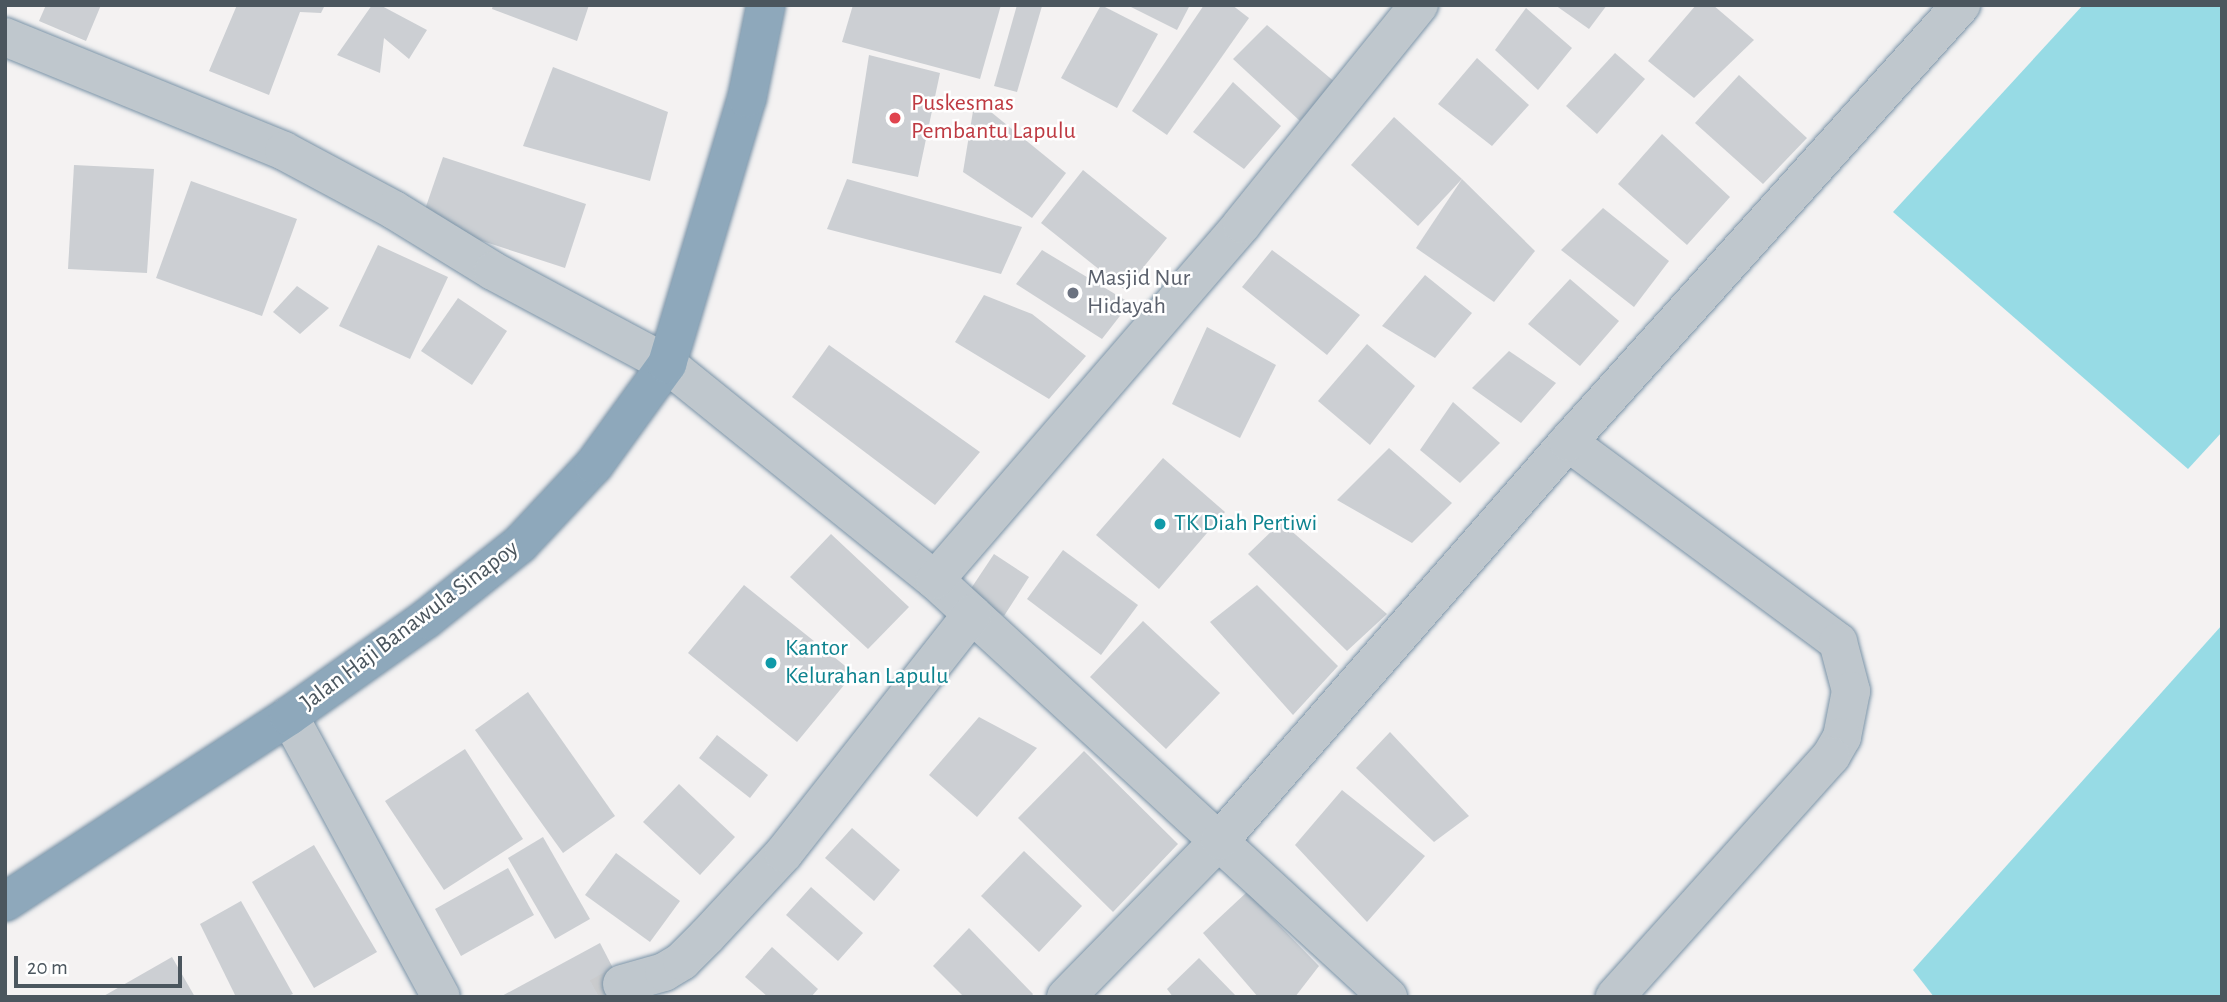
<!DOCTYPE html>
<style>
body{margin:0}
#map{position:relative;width:2227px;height:1002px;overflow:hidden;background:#f4f2f2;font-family:"Alegreya Sans",sans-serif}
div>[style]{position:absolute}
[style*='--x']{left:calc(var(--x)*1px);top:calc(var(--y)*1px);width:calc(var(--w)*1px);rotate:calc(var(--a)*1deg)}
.water>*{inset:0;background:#97dbe5}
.building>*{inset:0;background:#cccfd3}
.minor-tunnel>*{height:38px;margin-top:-19px;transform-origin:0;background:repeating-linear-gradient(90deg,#cacbcd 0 38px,transparent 0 57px)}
.roads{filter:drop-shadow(0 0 2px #7a93a7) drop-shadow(0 0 2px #7a93a7)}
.minor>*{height:38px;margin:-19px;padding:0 19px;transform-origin:19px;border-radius:19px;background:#bfc7cd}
.highway>*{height:38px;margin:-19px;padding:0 19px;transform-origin:19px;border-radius:19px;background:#8ea8bb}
.dots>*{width:19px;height:19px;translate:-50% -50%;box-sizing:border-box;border:4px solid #fff;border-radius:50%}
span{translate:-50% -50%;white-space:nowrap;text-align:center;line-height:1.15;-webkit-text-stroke:5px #fff;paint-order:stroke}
.health-label{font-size:24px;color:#be3a42}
.left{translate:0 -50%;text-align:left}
.worship-label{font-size:24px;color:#5b616d}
.culture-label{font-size:24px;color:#0d838f}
.street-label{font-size:24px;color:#4b565e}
.frame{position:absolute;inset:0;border:7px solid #4b565e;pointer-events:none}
.scale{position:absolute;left:14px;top:956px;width:168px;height:32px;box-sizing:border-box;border:4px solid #4b565e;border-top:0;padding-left:9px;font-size:21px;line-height:24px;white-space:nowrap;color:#4b565e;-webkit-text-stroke:5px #fff;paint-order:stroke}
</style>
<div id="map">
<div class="water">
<i style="clip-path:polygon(2083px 5px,2222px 5px,2222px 432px,2188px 469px,1893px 212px)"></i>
<i style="clip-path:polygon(2222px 625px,2222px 997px,1934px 997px,1913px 970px)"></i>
</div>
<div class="building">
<i style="clip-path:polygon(46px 5px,101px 5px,86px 41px,39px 21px)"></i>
<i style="clip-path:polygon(237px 5px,325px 5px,321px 13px,300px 12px,269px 95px,209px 71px)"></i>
<i style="clip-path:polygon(372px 5px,380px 5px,427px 30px,409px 59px,384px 38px,380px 73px,337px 55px)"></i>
<i style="clip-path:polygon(493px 5px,589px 5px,577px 41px,492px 9px)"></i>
<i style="clip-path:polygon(853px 5px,1001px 5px,980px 79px,842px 42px)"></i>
<i style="clip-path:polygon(1017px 5px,1042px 6px,1017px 92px,994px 86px)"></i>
<i style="clip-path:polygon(1101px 5px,1158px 34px,1117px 108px,1061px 78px)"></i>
<i style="clip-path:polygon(1127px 5px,1190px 5px,1177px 30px)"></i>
<i style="clip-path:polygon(1204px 5px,1232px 5px,1249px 18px,1167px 135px,1132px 111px)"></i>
<i style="clip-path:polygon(1555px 5px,1607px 5px,1589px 29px)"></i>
<i style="clip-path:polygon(1696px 5px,1713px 5px,1754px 40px,1694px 98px,1648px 61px)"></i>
<i style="clip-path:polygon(1526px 8px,1572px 48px,1538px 90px,1495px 50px)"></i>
<i style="clip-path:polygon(1267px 25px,1336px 83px,1300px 121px,1233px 59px)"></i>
<i style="clip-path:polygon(1615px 53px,1645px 79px,1597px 134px,1566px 106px)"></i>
<i style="clip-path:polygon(869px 55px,940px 73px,918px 177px,852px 163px)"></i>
<i style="clip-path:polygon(1477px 58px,1529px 105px,1492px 146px,1438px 104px)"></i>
<i style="clip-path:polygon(553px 67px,668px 112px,650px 181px,523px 146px)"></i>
<i style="clip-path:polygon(1739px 75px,1807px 138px,1763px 184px,1695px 123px)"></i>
<i style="clip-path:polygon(1233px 82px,1281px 126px,1244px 169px,1193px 132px)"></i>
<i style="clip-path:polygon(975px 99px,1066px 173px,1032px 218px,963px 172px)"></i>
<i style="clip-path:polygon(1394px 117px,1462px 179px,1418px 226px,1351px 165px)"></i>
<i style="clip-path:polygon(1662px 134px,1730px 197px,1687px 245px,1618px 184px)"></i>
<i style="clip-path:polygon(443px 157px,586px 204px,565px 268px,421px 221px)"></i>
<i style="clip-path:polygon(74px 165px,154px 169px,147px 273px,68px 269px)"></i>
<i style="clip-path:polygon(1083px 170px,1167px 238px,1125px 290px,1041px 223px)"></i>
<i style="clip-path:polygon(847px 179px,1022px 227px,1001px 274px,827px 229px)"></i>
<i style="clip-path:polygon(1462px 179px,1535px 251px,1494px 302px,1416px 248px)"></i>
<i style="clip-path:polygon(191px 181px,297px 219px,262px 316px,156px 278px)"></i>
<i style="clip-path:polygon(1603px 208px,1669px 261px,1634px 307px,1561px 250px)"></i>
<i style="clip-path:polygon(378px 245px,448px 277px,410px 359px,339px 326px)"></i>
<i style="clip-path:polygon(1042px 250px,1130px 303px,1102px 339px,1016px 284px)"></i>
<i style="clip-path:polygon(1272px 250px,1360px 315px,1327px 355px,1242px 287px)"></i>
<i style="clip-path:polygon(1425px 275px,1472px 313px,1435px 358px,1382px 326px)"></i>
<i style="clip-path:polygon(1570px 279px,1619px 321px,1580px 366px,1528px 324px)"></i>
<i style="clip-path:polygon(297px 286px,329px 308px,300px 334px,273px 312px)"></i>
<i style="clip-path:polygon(984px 295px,1032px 314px,1086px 356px,1049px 399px,955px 342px)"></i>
<i style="clip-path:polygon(458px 298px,507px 331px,472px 385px,421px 351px)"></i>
<i style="clip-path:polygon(1207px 327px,1276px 365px,1240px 438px,1172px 404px)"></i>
<i style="clip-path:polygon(1367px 344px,1415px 386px,1370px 445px,1318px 401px)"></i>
<i style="clip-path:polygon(829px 345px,980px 452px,935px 505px,792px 397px)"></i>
<i style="clip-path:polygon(1509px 351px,1556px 383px,1521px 423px,1472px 388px)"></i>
<i style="clip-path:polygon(1453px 402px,1500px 443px,1460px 483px,1420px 450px)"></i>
<i style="clip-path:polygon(1389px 448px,1452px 503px,1412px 543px,1337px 500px)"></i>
<i style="clip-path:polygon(1163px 458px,1225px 512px,1159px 589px,1096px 535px)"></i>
<i style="clip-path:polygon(1281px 522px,1387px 614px,1347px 651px,1248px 554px)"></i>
<i style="clip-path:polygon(831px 534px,909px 607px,868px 649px,790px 577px)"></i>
<i style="clip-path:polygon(1063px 550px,1138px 605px,1101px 655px,1027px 599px)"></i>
<i style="clip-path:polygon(994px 554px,1029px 577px,1004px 616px,968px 593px)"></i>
<i style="clip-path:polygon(744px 585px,854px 673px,797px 742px,688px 653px)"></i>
<i style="clip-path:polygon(1257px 585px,1338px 666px,1293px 715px,1210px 622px)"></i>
<i style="clip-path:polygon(1143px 621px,1220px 693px,1166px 749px,1090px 677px)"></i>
<i style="clip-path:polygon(528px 692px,615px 816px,563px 853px,475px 730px)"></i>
<i style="clip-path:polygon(979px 717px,1037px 748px,977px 817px,929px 775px)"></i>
<i style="clip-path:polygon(1390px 732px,1469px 816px,1434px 842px,1356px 768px)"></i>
<i style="clip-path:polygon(717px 735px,768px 775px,750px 798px,699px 758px)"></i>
<i style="clip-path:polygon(465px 749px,523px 839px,444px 890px,385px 801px)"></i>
<i style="clip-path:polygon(1084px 751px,1178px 844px,1113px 912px,1018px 818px)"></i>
<i style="clip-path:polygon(679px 784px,735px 837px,700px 875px,643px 822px)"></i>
<i style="clip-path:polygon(1342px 790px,1425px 856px,1367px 922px,1295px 845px)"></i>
<i style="clip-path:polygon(852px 828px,900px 870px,874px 901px,825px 858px)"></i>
<i style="clip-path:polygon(543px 837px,590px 919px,555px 939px,508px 858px)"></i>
<i style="clip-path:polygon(314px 845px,377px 952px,314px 988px,252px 882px)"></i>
<i style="clip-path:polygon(1024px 851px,1082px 906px,1039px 952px,981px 896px)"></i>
<i style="clip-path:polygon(616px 853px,680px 901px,650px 942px,585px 895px)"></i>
<i style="clip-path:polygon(508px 868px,534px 915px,461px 956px,435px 909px)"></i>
<i style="clip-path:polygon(811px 887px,863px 933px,838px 961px,786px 915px)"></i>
<i style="clip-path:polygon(1247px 892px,1319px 966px,1295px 997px,1258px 997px,1203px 933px)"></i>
<i style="clip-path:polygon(241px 901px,293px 994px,285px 997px,236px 997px,200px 924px)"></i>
<i style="clip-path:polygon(969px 928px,1033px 994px,1031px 997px,964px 997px,933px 966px)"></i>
<i style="clip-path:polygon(600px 943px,628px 997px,500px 997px)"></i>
<i style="clip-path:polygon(772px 947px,818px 989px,811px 997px,768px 997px,745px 977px)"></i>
<i style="clip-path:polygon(172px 957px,195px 997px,102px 997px)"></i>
<i style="clip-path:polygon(1199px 958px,1237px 997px,1173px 997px,1167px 989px)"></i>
</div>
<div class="minor-tunnel">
<i style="--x:599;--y:997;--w:26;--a:-29"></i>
</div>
<div class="roads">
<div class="minor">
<i style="--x:5;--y:37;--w:301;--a:22.2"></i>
<i style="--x:284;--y:151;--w:125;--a:28.2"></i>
<i style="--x:394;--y:210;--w:116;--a:31.6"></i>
<i style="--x:493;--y:271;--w:197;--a:28.1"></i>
<i style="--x:667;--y:364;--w:344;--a:38.9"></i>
<i style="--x:935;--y:580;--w:616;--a:42.63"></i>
<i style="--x:1568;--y:442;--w:336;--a:36.5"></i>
<i style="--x:1838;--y:642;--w:51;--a:75.1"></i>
<i style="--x:1851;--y:691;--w:47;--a:101.1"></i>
<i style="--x:1842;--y:737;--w:22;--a:120"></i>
<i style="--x:1831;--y:756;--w:324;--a:131.9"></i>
<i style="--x:935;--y:580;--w:470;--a:-49.2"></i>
<i style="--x:1242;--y:224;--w:282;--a:-51.1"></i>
<i style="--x:289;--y:716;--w:319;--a:61.6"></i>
<i style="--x:622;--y:984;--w:44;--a:-15.9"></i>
<i style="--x:664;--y:972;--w:21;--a:-31"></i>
<i style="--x:682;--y:961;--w:35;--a:-45"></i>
<i style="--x:707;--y:936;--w:113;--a:-47.1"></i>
<i style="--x:784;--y:853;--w:304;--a:-51.8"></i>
<i style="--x:1066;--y:997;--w:220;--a:-45.6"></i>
<i style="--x:1220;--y:840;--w:529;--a:-48.83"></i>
<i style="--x:1568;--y:442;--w:588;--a:-48.03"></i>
</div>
<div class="highway">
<i style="--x:5;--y:902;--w:339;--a:-33.2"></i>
<i style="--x:289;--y:716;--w:168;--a:-35.3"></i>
<i style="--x:426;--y:619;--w:120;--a:-38.6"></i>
<i style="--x:520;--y:544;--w:108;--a:-46.9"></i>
<i style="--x:594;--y:465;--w:125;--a:-54.1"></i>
<i style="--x:667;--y:364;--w:278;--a:-73.3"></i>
<i style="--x:747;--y:98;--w:95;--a:-78.5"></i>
</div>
</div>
<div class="dots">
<i style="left:895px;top:118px;background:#e0444e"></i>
<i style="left:1073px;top:293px;background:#6b7280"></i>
<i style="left:1160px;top:524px;background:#0f9aa8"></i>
<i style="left:771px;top:663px;background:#0f9aa8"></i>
</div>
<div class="health-label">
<span class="left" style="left:911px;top:118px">Puskesmas<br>Pembantu Lapulu</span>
</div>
<div class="worship-label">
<span class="left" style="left:1087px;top:293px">Masjid Nur<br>Hidayah</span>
</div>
<div class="culture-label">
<span class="left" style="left:1174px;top:524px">TK Diah Pertiwi</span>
<span class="left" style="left:785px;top:663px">Kantor<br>Kelurahan Lapulu</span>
</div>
<div class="street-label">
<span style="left:410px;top:626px;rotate:-37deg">Jalan Haji Banawula Sinapoy</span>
</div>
<div class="frame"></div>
<div class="scale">20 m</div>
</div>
